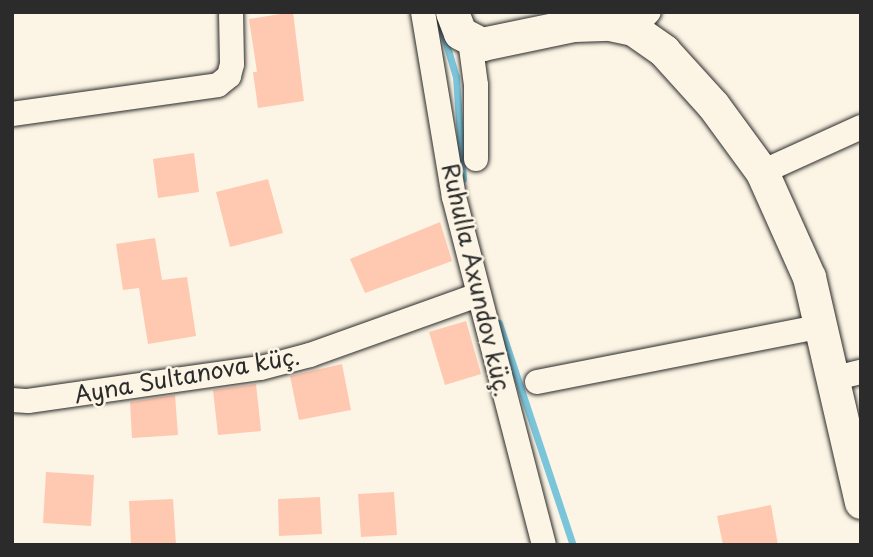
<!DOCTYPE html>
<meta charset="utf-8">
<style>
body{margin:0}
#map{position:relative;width:873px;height:557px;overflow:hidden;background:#fcf5e5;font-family:"Playpen Sans",sans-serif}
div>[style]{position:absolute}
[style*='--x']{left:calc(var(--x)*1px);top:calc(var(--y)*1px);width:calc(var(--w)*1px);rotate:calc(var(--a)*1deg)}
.stream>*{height:7px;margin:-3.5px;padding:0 3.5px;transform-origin:3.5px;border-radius:3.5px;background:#7bc5db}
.building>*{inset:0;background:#ffc8b1}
.roads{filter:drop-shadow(0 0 2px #2b2b2b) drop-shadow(0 0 2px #2b2b2b)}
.street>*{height:24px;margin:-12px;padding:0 12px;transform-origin:12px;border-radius:12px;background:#fcf5e5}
.secondary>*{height:33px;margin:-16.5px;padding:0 16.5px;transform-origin:16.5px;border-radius:16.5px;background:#fcf5e5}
span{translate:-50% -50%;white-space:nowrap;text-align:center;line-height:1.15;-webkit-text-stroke:5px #fcf5e5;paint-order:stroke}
.street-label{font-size:23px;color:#2b2b2b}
.frame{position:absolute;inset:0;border:14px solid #2b2b2b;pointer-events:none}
</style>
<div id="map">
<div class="stream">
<i style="--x:439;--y:19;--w:60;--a:73.7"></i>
<i style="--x:456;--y:77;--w:102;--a:86.1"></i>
<i style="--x:499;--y:323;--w:234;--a:71.6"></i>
</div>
<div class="building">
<i style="clip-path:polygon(293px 12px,304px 101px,258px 108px,253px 72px,257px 72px,249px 19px)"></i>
<i style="clip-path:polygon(194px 153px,199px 192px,158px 198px,153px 159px)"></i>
<i style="clip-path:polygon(268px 179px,283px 233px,230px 247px,216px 192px)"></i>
<i style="clip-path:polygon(440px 222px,452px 261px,365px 293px,350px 259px)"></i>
<i style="clip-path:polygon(155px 238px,162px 280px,187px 277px,196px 336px,148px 344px,139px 288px,123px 290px,116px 244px)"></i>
<i style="clip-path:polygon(466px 321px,481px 374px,445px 385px,429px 332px)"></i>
<i style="clip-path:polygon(342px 364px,351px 410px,299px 420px,290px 376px)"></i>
<i style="clip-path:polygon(256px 384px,261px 431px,218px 435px,213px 390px)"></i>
<i style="clip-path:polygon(175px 395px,178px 435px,132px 438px,130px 402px)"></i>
<i style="clip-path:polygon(46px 472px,94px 475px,91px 526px,43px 523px)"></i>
<i style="clip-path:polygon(394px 492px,397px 535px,361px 537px,358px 494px)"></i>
<i style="clip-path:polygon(320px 497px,322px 534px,279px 536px,278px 499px)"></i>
<i style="clip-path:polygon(173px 499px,176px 545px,131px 545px,129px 501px)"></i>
<i style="clip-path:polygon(771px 505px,778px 545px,723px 545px,717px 516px)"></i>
</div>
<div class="roads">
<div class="street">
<i style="--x:423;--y:12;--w:188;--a:80.5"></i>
<i style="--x:454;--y:197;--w:359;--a:75.5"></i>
<i style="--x:633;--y:29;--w:23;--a:-47"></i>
<i style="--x:470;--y:40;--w:45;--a:82.4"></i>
<i style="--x:476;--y:85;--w:74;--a:90"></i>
<i style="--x:12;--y:114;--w:208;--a:-8"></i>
<i style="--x:218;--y:85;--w:14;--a:-39"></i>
<i style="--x:229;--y:76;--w:12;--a:-76"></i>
<i style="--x:232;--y:64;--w:52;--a:-91.1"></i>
<i style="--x:762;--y:172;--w:109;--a:-24.4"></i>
<i style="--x:832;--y:379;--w:30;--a:-14"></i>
<i style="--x:537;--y:382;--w:290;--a:-11.1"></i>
<i style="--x:12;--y:400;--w:16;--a:4"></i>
<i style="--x:28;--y:401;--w:235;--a:-8.1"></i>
<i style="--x:261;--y:368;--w:51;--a:-14.9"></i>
<i style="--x:310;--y:355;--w:178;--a:-19.7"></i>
</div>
<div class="secondary">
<i style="--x:452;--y:12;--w:22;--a:69"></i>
<i style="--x:460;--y:33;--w:25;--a:27"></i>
<i style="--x:482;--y:44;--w:94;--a:-11.7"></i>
<i style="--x:574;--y:25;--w:36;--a:-2"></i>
<i style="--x:610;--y:24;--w:24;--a:12"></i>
<i style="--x:633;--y:29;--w:38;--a:35"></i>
<i style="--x:664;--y:51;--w:73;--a:47.8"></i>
<i style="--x:713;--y:105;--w:83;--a:53.8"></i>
<i style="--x:762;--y:172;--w:115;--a:65.9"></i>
<i style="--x:809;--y:277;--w:231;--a:77"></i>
</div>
</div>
<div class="street-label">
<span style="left:477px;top:280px;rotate:77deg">Ruhulla Axundov küç.</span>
<span style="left:187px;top:375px;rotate:-10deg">Ayna Sultanova küç.</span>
</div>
<div class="frame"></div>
</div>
